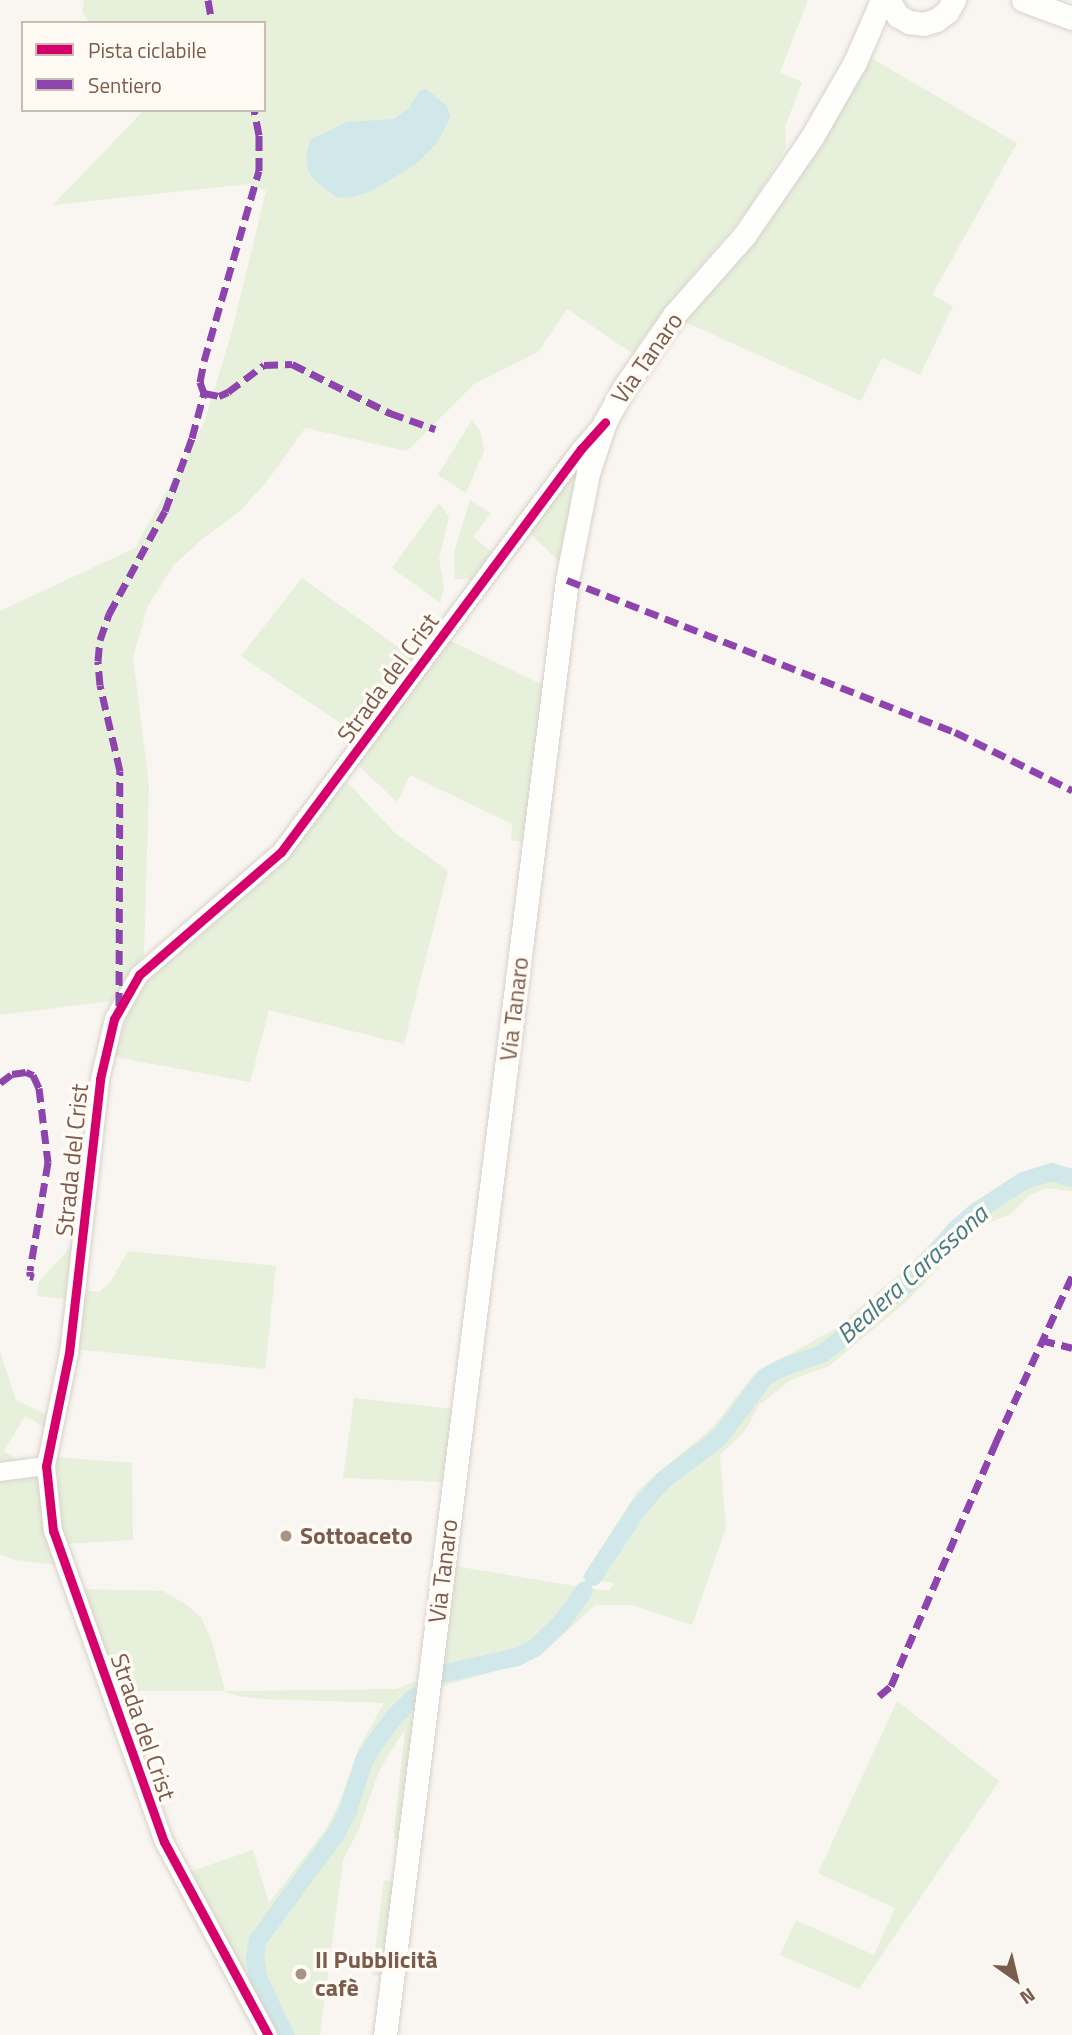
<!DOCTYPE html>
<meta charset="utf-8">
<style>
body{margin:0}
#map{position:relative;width:1072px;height:2035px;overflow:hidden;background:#f9f5f0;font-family:"Titillium Web",sans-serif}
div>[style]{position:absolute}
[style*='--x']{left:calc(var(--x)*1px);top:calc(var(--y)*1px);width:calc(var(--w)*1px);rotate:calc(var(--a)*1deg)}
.green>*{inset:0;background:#e7f0db}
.water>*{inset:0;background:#d0e8ea}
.canal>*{height:18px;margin:-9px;padding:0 9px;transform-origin:9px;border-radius:9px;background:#d0e8ea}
.roads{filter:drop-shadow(0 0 2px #d7d1cb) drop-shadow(0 0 2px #d7d1cb)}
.minor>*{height:18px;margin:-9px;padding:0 9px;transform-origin:9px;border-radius:9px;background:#fefefd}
.secondary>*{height:23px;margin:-11.5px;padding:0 11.5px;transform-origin:11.5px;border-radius:11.5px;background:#fefefd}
.quiet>*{height:7px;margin-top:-3.5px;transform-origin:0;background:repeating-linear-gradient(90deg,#8e44ad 0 14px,transparent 0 21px)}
.cycleway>*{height:9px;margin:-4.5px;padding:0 4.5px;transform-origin:4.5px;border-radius:4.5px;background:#d6006c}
.dots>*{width:19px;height:19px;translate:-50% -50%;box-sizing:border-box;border:4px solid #fffaf3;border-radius:50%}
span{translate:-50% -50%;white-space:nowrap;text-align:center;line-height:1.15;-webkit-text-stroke:7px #fffaf3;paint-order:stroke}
.street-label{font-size:24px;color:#7a5c4d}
.poi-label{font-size:24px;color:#7a5c4d;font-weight:700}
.left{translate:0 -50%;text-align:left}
.water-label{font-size:26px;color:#437c86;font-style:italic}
.legend{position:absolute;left:21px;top:21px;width:245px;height:91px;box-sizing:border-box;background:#fffaf3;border:2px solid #cabbb1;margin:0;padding:9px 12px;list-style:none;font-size:21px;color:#7a5c4d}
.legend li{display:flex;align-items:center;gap:14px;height:35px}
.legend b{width:35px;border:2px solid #cabbb1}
.north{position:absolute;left:981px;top:1944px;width:70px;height:70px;-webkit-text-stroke:5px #fffaf3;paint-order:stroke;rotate:146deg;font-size:19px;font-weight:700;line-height:28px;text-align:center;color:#7a5c4d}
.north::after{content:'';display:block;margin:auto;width:24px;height:32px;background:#7a5c4d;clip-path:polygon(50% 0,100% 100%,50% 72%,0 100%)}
</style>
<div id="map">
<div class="green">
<i style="clip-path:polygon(84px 0,808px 0,780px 72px,802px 82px,785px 127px,786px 148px,749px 209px,664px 309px,632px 353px,567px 309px,538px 352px,474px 384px,407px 451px,305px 428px,268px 480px,240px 511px,201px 540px,173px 566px,148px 606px,133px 657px,149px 786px,144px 954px,111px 1001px,0 1015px,0 611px,135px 548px,204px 423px,232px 331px,266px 191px,249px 184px,53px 205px,144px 110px,264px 110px,264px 23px,90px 23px,82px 12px)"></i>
<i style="clip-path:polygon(871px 58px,1017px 143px,932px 295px,953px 306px,920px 375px,882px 358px,861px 401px,683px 321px,762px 227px,836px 118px)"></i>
<i style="clip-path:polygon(472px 420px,480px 431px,484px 451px,466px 493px,438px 475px)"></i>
<i style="clip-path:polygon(584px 453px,561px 563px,528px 532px)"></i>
<i style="clip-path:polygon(470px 500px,491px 513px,473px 537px,495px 554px,476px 579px,455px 579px,454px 552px)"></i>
<i style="clip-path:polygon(439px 503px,449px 517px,439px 559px,444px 587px,440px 603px,392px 568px)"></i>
<i style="clip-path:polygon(302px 578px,415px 659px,358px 735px,241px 656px)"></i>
<i style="clip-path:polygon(449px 640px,545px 686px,524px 842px,511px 840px,512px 824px,410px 775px,397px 802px,358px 765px)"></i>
<i style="clip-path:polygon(346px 781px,394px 832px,448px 871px,404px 1044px,269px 1010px,250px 1082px,115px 1057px,127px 1014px,148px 981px,269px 875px)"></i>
<i style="clip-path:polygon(1049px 1166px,1072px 1171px,1072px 1191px,1046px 1188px,1028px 1196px,1011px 1214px,985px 1224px,970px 1235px,905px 1303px,829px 1366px,791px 1380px,760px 1404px,744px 1432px,720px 1455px,726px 1528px,692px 1625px,632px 1605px,595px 1605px,545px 1651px,527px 1662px,439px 1687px,440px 1681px,450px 1675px,528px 1655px,559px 1630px,589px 1588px,609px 1591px,614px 1583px,582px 1578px,639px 1489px,713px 1427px,754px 1374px,833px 1330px,904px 1270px,969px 1205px,1028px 1170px)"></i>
<i style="clip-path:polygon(73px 1244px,67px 1299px,37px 1296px,39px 1282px)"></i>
<i style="clip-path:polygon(128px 1251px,276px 1266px,265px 1369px,76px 1349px,82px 1290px,99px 1292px,111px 1281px)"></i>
<i style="clip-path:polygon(0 1351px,16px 1400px,51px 1417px,48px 1429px,25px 1416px,4px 1451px,24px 1465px,0 1469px)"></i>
<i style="clip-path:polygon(354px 1398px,454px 1409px,444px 1482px,343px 1478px)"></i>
<i style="clip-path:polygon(57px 1457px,132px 1463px,133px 1540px,64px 1544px,60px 1526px)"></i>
<i style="clip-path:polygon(37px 1471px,45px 1524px,58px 1565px,15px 1560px,0 1555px,0 1476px)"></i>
<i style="clip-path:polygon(454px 1566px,580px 1587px,554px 1623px,530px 1644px,499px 1657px,441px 1669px)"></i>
<i style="clip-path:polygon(78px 1589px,163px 1591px,187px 1605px,201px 1617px,212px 1642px,225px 1691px,396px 1689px,419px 1680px,400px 1842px,394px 1838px,394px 1832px,405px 1729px,379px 1771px,359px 1829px,343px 1860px,320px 2035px,275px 2035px,245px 1972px,186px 1873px,253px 1850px,269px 1903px,326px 1829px,339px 1803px,358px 1750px,384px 1703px,266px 1699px,238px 1696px,224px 1691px,116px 1691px)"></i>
<i style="clip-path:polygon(897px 1701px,999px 1781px,859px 1989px,780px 1955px,796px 1920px,874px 1955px,895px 1908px,818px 1873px)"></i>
<i style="clip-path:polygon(384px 1880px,395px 1882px,383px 1977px,372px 1975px)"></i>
</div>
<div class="water">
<i style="clip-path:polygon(426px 89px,446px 105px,451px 116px,438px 142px,415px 165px,371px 191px,353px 197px,338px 198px,315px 181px,308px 171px,306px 154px,311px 139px,347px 122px,394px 119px,409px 108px,419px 91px)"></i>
</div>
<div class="canal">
<i style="--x:593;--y:1577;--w:82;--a:-56.5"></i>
<i style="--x:638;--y:1509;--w:37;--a:-49"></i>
<i style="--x:662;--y:1481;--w:71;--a:-37"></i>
<i style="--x:719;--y:1438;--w:76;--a:-53"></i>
<i style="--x:765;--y:1377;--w:21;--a:-28"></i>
<i style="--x:784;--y:1367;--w:40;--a:-18.9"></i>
<i style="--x:822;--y:1354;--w:21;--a:-37"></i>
<i style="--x:839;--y:1341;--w:95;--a:-39.9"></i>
<i style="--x:912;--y:1280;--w:67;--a:-49.2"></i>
<i style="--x:956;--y:1229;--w:26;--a:-40"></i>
<i style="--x:976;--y:1212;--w:56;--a:-33.4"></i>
<i style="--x:1023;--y:1181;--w:30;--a:-17"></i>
<i style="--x:1052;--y:1172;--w:21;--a:17"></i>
<i style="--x:446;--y:1673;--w:73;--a:-12.7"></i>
<i style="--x:517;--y:1657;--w:20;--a:-27"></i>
<i style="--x:535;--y:1648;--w:37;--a:-44"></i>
<i style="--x:562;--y:1622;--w:38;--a:-55"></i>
<i style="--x:285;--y:2035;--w:64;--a:-115"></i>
<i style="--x:258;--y:1977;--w:19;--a:-99"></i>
<i style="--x:255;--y:1958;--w:18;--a:-81"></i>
<i style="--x:258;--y:1940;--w:132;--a:-53.7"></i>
<i style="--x:336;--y:1834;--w:26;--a:-62"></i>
<i style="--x:348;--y:1811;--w:52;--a:-72.3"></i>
<i style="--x:364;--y:1761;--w:17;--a:-59"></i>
<i style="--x:373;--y:1746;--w:36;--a:-54"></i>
<i style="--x:394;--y:1717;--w:30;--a:-44"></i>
</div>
<div class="roads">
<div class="minor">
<i style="--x:0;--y:1472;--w:46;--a:-7.4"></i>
<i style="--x:268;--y:2035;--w:219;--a:-118.3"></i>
<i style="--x:164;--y:1842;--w:330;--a:-109.6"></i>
<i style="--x:53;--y:1531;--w:65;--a:-96.1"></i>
<i style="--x:46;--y:1466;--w:115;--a:-78.5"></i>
<i style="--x:69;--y:1353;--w:276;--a:-83.5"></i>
<i style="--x:100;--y:1079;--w:62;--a:-76.9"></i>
<i style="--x:114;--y:1019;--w:51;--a:-60.4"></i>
<i style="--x:139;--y:975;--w:188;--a:-40.9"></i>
<i style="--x:281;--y:852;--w:502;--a:-53.34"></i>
<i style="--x:581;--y:449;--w:32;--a:-49"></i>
</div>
<div class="secondary">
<i style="--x:888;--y:0;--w:19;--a:58"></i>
<i style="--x:898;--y:16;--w:13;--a:29"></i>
<i style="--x:909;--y:22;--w:14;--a:8"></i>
<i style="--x:923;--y:24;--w:14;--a:-17"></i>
<i style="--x:936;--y:20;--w:14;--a:-36"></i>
<i style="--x:947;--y:12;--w:14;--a:-60"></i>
<i style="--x:1023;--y:0;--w:52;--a:20.2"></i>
<i style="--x:385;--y:2035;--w:1466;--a:-82.87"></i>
<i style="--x:567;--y:580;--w:109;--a:-78.9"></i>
<i style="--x:588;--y:473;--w:54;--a:-71.6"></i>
<i style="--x:605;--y:422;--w:38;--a:-61"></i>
<i style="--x:623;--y:389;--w:90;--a:-55.4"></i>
<i style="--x:674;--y:315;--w:106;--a:-48.5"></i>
<i style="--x:744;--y:236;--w:120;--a:-55.5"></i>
<i style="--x:812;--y:137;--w:86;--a:-60.2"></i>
<i style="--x:855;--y:62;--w:68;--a:-66.5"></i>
</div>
</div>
<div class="quiet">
<i style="--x:208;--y:0;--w:23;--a:80"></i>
<i style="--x:204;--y:393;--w:15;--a:11"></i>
<i style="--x:219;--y:396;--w:10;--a:-24"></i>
<i style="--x:228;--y:392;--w:45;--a:-36.9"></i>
<i style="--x:264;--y:365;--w:28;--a:-2"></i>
<i style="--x:292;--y:364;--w:110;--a:26.6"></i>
<i style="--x:390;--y:413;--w:48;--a:19.6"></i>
<i style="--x:567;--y:580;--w:417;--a:21.4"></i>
<i style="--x:955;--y:732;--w:131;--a:26.4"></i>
<i style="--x:119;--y:1006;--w:235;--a:-89.8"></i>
<i style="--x:120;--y:771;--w:88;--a:-103.1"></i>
<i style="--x:100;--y:685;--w:24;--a:-95"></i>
<i style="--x:98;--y:661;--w:21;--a:-85"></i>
<i style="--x:100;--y:640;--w:28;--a:-71"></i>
<i style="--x:109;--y:614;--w:117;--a:-61.5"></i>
<i style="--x:165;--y:511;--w:78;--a:-69.7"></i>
<i style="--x:192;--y:438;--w:47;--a:-75.1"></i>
<i style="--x:204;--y:393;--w:12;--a:-110"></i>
<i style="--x:200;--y:382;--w:21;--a:-79"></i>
<i style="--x:204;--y:361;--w:198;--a:-73.9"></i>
<i style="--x:259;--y:171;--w:36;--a:-90"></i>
<i style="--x:259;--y:135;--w:25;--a:-101"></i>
<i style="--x:0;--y:1083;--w:15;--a:-37"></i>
<i style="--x:12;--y:1074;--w:14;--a:-8"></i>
<i style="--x:26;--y:1072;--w:8;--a:23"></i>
<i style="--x:33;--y:1075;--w:14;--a:65"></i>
<i style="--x:39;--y:1088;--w:75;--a:83.1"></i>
<i style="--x:48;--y:1162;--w:110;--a:99.4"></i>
<i style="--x:30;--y:1271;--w:5;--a:90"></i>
<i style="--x:30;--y:1276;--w:4;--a:14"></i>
<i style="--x:1041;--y:1340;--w:32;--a:14"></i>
<i style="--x:879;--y:1696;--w:16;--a:-40"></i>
<i style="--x:891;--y:1686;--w:266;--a:-66.7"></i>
<i style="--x:996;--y:1442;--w:183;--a:-65.4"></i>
</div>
<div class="cycleway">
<i style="--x:268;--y:2035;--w:219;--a:-118.3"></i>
<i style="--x:164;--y:1842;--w:330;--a:-109.6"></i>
<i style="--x:53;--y:1531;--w:65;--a:-96.1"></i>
<i style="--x:46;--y:1466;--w:115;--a:-78.5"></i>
<i style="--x:69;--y:1353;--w:276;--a:-83.5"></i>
<i style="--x:100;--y:1079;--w:62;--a:-76.9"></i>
<i style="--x:114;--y:1019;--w:51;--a:-60.4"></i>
<i style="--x:139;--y:975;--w:188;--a:-40.9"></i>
<i style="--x:281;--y:852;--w:502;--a:-53.34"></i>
<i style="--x:581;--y:449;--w:36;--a:-48"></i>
</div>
<div class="dots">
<i style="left:286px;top:1536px;background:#a69286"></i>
<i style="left:301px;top:1974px;background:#a69286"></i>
</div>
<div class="street-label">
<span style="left:647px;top:358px;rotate:-55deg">Via Tanaro</span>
<span style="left:388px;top:678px;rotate:-54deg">Strada del Crist</span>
<span style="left:514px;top:1009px;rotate:-83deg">Via Tanaro</span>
<span style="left:72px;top:1160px;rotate:-84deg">Strada del Crist</span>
<span style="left:443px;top:1571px;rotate:-83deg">Via Tanaro</span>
<span style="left:143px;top:1727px;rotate:71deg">Strada del Crist</span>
</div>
<div class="poi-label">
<span class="left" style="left:300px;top:1536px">Sottoaceto</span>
<span class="left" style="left:315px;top:1974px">Il Pubblicità<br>cafè</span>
</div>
<div class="water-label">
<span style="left:912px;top:1274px;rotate:-42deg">Bealera Carassona</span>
</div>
<ul class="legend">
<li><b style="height:9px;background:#d6006c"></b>Pista ciclabile</li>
<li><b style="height:9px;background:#8e44ad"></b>Sentiero</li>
</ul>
<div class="north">N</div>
</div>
